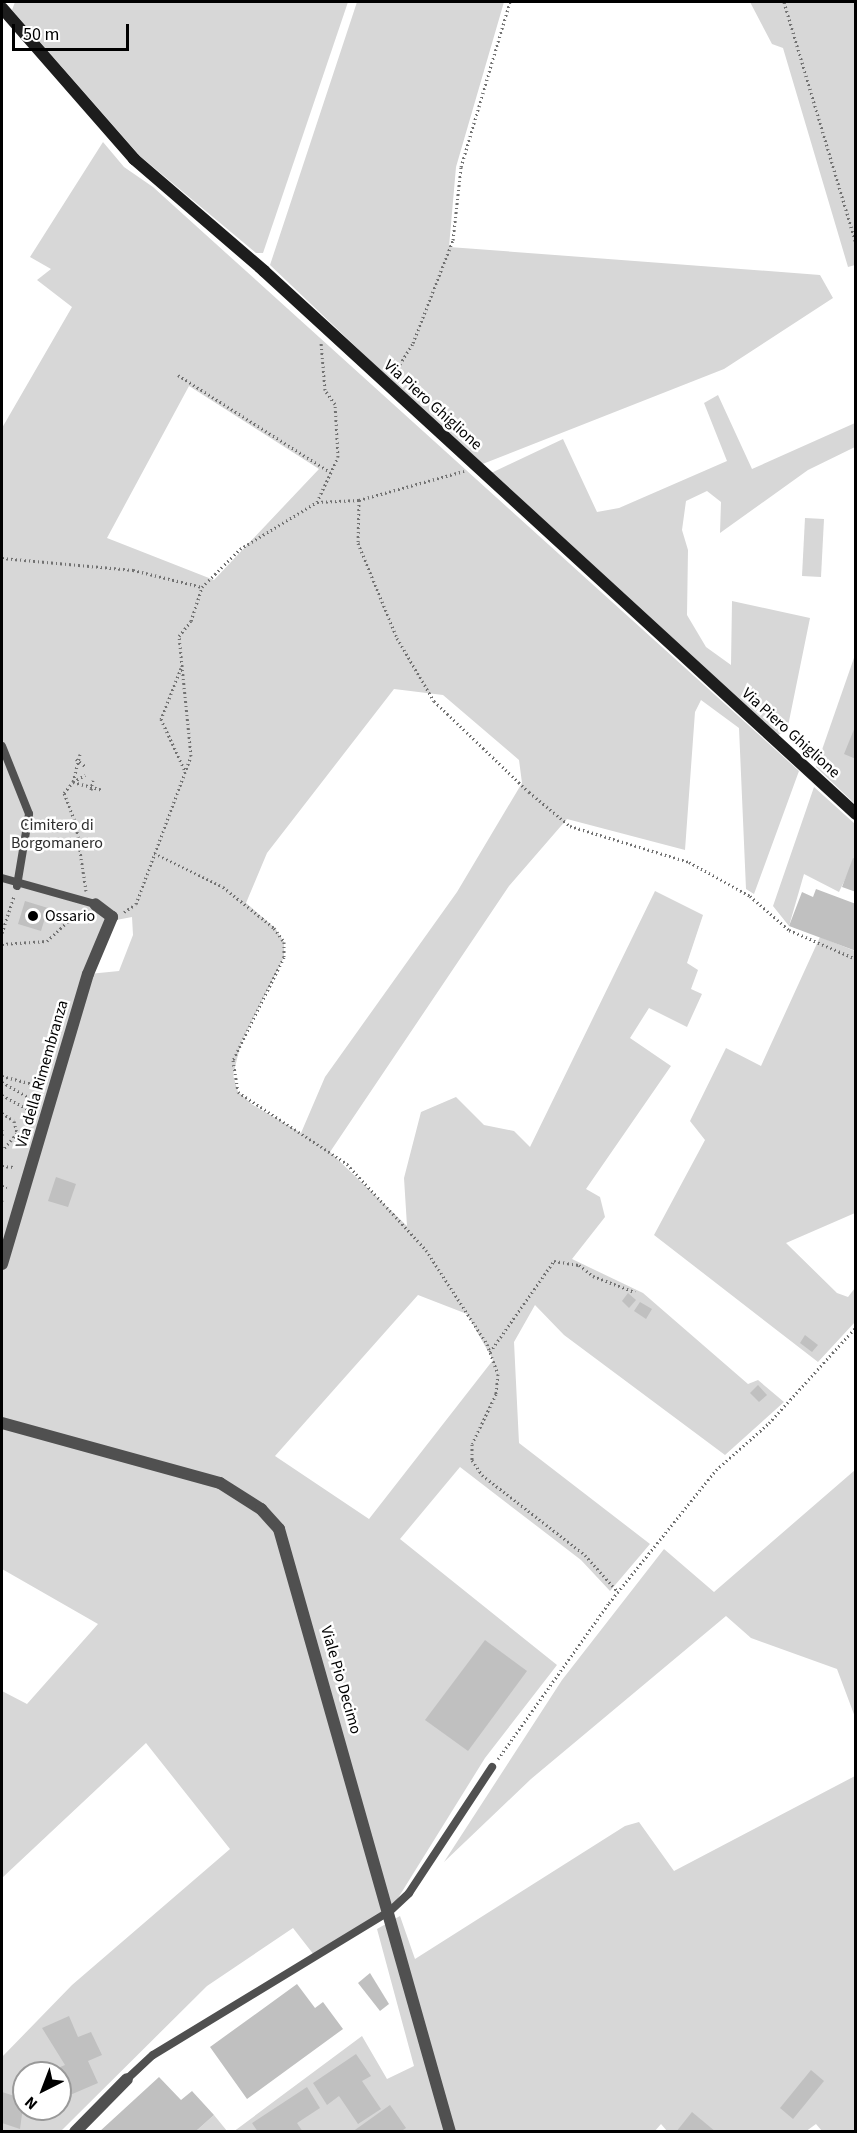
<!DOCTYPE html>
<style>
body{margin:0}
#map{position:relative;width:857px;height:2133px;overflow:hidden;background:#fff;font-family:"Source Sans 3",sans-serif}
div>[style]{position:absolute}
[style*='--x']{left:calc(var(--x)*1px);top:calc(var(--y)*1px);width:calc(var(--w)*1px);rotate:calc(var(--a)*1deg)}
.green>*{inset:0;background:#d7d7d7}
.building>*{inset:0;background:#c0c0c0}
.path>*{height:3px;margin-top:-1.5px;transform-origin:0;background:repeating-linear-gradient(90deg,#727272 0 1.5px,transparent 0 4.5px)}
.lane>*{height:8px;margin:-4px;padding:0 4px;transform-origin:4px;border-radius:4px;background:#505050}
.street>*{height:12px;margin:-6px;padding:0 6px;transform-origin:6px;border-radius:6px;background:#505050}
.secondary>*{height:12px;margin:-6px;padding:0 6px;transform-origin:6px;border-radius:6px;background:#1d1d1d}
.dots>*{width:16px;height:16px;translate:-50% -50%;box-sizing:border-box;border:3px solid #fff;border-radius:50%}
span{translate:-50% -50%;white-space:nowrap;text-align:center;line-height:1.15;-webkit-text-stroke:5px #fff;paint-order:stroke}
.street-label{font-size:16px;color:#000}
.park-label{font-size:16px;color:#2e2e2e}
.poi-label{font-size:16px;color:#000}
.left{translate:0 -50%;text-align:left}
.frame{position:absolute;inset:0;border:3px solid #000;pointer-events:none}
.north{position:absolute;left:12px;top:2061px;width:60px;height:60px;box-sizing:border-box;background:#fff;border:2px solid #999;border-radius:50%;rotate:222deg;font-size:16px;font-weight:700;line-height:24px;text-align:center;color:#000}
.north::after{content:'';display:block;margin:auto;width:21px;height:27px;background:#000;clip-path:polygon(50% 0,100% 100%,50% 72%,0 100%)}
.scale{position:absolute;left:12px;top:24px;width:117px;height:27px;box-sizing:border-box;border:3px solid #000;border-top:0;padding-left:8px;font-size:18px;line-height:21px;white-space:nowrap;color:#000;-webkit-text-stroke:4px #fff;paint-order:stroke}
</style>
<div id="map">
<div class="green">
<i style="clip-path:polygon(15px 2px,348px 2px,263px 253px,256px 253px,140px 156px,12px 10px)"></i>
<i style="clip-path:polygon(357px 2px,504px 2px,456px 167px,449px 247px,820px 275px,833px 298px,724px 369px,480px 465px,270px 265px)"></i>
<i style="clip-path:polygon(750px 2px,855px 2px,855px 265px,848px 267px,783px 48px,772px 44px)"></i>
<i style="clip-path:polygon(evenodd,103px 142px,124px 167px,153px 187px,799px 771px,754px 894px,746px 889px,739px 728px,701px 700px,695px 712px,685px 850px,567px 819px,509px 886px,330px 1152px,407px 1226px,404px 1178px,421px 1112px,456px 1097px,484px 1125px,514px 1131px,530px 1147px,655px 891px,703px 915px,687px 963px,698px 970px,691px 989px,702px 994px,687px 1027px,649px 1008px,630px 1038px,671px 1066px,586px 1189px,600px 1197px,605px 1217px,572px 1259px,643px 1293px,748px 1384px,758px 1380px,784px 1402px,725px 1455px,564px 1335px,535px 1305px,514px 1342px,519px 1443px,650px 1544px,610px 1591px,581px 1560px,460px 1467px,400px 1539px,557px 1665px,485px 1758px,390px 1911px,314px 1955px,293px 1928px,207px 1986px,61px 2131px,2px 2131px,2px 2057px,72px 1985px,230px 1849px,146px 1743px,2px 1878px,2px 1691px,27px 1704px,98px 1624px,2px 1569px,2px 428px,72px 307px,37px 280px,51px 269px,30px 257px,103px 142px,189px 386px,319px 469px,214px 580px,107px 538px,189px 386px,103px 142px,394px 689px,443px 695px,519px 760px,522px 783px,457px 892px,325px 1077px,301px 1133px,253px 1105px,238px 1092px,233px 1075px,241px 1043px,284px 957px,284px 942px,275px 928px,246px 903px,267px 853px,394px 689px,103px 142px,132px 917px,133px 935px,119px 971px,89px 974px,111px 921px,132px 917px,103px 142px,418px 1295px,467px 1314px,493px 1360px,369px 1519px,275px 1456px,418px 1295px,103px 142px,24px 2073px,60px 2073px,60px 2109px,24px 2109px,24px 2073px)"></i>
<i style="clip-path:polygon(718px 395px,752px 469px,855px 423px,855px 447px,808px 470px,720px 533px,721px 502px,707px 491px,686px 501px,682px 530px,688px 550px,687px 615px,706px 647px,731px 665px,732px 601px,810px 618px,787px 731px,778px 735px,489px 474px,563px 439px,597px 512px,619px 508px,727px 461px,704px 403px)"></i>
<i style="clip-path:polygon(805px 518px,824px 519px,821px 577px,802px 576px)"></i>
<i style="clip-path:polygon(855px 655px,855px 804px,816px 767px)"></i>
<i style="clip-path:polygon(814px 787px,855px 824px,855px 859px,839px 892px,804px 874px,789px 926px,773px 906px)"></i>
<i style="clip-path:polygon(820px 937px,855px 951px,855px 1213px,786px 1243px,837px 1293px,848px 1297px,855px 1288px,855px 1322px,818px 1362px,654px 1235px,705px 1140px,690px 1121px,726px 1048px,761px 1066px)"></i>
<i style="clip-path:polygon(855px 1470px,855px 1717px,837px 1669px,751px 1638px,726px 1616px,531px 1779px,444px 1862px,562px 1680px,664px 1549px,714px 1592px)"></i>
<i style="clip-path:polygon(855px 1776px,855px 2131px,822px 2131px,816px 2124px,805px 2132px,667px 2131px,661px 2124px,654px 2132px,233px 2132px,362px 2036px,387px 2079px,414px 2066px,377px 1929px,400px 1916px,415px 1959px,625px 1826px,639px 1822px,674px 1871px)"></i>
<i style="clip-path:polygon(214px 2115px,227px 2131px,195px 2132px)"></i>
</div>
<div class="building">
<i style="clip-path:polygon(855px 727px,856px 727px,856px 759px,844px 754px)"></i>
<i style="clip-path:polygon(853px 858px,856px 859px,856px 892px,842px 887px)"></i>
<i style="clip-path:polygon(816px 889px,856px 904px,856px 951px,789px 926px,802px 892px,813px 897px)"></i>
<i style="clip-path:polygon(25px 901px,48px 908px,41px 931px,18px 924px)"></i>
<i style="clip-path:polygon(56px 1177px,76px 1184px,68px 1207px,48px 1201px)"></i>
<i style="clip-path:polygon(628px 1293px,636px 1300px,629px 1308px,622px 1301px)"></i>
<i style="clip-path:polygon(640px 1302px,652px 1309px,646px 1319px,634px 1311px)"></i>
<i style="clip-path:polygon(805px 1335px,818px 1345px,812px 1352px,800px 1343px)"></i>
<i style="clip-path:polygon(758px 1385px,767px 1395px,759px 1402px,750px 1393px)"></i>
<i style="clip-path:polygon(485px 1640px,527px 1671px,468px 1751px,425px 1720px)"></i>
<i style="clip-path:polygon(370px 1973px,389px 2004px,380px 2011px,358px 1983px)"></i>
<i style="clip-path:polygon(297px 1984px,315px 2008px,323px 2002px,343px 2029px,247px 2099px,210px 2047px)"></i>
<i style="clip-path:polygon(69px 2016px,78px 2037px,91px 2032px,102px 2055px,88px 2061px,98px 2083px,70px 2095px,58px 2068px,65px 2065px,42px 2028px)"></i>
<i style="clip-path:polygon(356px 2054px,371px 2076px,362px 2081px,381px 2109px,358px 2124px,339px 2096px,327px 2105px,313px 2083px)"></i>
<i style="clip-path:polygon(811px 2070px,824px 2081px,793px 2119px,780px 2108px)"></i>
<i style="clip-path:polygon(159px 2077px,181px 2100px,192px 2091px,214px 2115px,195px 2132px,99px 2132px)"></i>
<i style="clip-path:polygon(307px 2087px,320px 2108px,297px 2123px,303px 2132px,258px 2132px,252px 2123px)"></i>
<i style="clip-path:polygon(2px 2092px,24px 2099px,20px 2129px,2px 2123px)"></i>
<i style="clip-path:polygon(390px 2105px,406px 2128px,400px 2132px,352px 2132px)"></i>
<i style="clip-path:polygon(692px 2112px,716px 2132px,676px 2132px)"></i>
</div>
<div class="path">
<i style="--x:784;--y:2;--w:252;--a:73.4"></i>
<i style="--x:395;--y:372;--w:34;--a:-58"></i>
<i style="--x:413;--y:343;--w:110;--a:-68.8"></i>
<i style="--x:453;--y:240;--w:73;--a:-83.7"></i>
<i style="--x:461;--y:167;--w:172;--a:-73.5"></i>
<i style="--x:178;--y:375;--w:180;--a:32.5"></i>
<i style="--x:359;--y:500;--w:43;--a:91.3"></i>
<i style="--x:358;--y:543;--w:103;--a:67.7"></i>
<i style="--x:397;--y:638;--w:73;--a:59.6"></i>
<i style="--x:434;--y:701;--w:132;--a:43.8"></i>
<i style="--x:529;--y:792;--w:53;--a:39.7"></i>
<i style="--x:570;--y:826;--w:124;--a:16.8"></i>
<i style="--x:689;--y:862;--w:70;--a:29.1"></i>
<i style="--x:750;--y:896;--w:52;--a:41.1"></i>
<i style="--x:789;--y:930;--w:73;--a:23.4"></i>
<i style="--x:317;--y:502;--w:42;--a:-2.7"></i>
<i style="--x:359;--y:500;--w:109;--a:-15.4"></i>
<i style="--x:2;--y:558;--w:132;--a:5.2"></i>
<i style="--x:133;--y:570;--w:71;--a:13.8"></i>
<i style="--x:181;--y:668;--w:55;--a:111.4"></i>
<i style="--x:161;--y:719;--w:57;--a:65.2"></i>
<i style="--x:80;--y:754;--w:29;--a:104"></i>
<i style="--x:73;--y:782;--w:14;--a:-30"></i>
<i style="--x:76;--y:759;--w:11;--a:38"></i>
<i style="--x:91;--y:790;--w:10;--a:-79"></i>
<i style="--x:154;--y:853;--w:77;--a:26.2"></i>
<i style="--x:223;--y:887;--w:65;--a:38.8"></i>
<i style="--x:274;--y:928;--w:17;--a:54"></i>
<i style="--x:284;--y:942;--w:15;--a:90"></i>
<i style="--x:284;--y:957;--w:115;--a:116.3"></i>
<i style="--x:233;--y:1060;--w:32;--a:81"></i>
<i style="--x:238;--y:1092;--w:131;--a:33.4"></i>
<i style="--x:347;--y:1164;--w:117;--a:47.4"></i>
<i style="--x:426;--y:1250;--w:112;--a:57"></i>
<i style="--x:487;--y:1344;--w:32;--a:70"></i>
<i style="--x:498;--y:1374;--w:20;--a:96"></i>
<i style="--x:496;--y:1394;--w:55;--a:115.6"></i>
<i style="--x:472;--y:1444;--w:16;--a:90"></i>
<i style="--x:472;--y:1460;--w:18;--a:56"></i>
<i style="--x:482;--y:1475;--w:130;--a:37.8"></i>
<i style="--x:585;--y:1555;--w:50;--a:48.3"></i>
<i style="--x:86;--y:891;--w:68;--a:-98.5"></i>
<i style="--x:76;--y:824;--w:33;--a:-111"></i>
<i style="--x:64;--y:793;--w:14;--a:-51"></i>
<i style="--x:73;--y:782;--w:30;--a:15"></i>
<i style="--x:124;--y:912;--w:14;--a:-34"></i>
<i style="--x:136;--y:904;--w:158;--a:-69.6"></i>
<i style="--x:191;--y:756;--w:121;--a:-95.7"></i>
<i style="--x:179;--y:636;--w:19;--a:-51"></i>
<i style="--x:191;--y:621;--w:36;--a:-72"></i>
<i style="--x:202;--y:587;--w:54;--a:-45"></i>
<i style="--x:240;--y:549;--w:90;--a:-31.4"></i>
<i style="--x:317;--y:502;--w:50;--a:-65"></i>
<i style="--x:338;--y:457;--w:53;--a:-93.2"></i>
<i style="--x:335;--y:404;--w:17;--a:-126"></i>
<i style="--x:325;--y:390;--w:48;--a:-94.8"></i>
<i style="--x:2;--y:933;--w:40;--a:-72"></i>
<i style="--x:2;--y:944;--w:45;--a:-3.8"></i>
<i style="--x:47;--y:941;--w:44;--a:-43.2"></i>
<i style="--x:2;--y:1076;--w:40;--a:14.4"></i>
<i style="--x:2;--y:1082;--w:32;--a:30"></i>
<i style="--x:2;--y:1095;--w:29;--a:29"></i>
<i style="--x:2;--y:1113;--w:14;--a:34"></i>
<i style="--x:14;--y:1121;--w:12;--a:76"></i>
<i style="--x:17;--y:1133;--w:23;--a:130"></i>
<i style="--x:2;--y:1129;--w:9;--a:90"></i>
<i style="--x:2;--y:1166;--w:12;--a:5"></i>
<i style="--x:2;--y:1186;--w:5;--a:11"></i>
<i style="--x:2;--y:1201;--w:1;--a:45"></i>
<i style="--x:490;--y:1352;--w:111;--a:-54.9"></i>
<i style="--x:554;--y:1261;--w:25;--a:9"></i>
<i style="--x:579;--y:1265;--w:18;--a:38"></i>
<i style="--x:593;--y:1276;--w:45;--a:20.9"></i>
<i style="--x:498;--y:1759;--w:191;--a:-54.6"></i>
<i style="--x:609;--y:1603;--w:171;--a:-51.2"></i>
<i style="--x:716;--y:1470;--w:71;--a:-41.6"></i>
<i style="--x:769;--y:1423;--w:130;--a:-47.8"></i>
</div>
<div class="lane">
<i style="--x:2;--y:746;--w:73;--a:68.3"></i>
<i style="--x:29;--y:814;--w:73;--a:99.5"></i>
<i style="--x:2;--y:878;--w:97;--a:15.6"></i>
<i style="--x:127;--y:2079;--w:35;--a:-43"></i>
<i style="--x:153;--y:2055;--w:277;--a:-31.3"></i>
<i style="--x:390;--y:1911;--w:26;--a:-43"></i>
<i style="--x:409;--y:1893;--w:151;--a:-56.6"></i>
</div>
<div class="street">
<i style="--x:2;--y:1264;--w:302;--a:-73.5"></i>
<i style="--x:88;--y:974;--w:62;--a:-67.2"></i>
<i style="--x:112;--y:917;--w:21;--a:-143"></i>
<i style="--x:2;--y:1423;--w:226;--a:15.4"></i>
<i style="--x:220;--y:1483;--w:49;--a:32.4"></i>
<i style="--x:261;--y:1509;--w:27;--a:48"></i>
<i style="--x:279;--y:1529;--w:627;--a:74.17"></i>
<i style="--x:75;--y:2132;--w:74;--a:-45.5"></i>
</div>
<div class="secondary">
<i style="--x:2;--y:8;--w:201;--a:48.8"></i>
<i style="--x:134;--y:159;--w:172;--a:40.7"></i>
<i style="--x:264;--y:271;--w:803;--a:42.53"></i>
</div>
<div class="dots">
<i style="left:33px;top:916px;background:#000"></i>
</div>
<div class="street-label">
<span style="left:433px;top:405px;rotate:42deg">Via Piero Ghiglione</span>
<span style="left:791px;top:733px;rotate:42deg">Via Piero Ghiglione</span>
<span style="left:42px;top:1074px;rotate:-74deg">Via della Rimembranza</span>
<span style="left:341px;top:1680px;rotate:74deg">Viale Pio Decimo</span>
</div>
<div class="park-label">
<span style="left:57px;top:834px">Cimitero di<br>Borgomanero</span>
</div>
<div class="poi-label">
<span class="left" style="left:45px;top:916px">Ossario</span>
</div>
<div class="frame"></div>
<div class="north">N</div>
<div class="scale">50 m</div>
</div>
